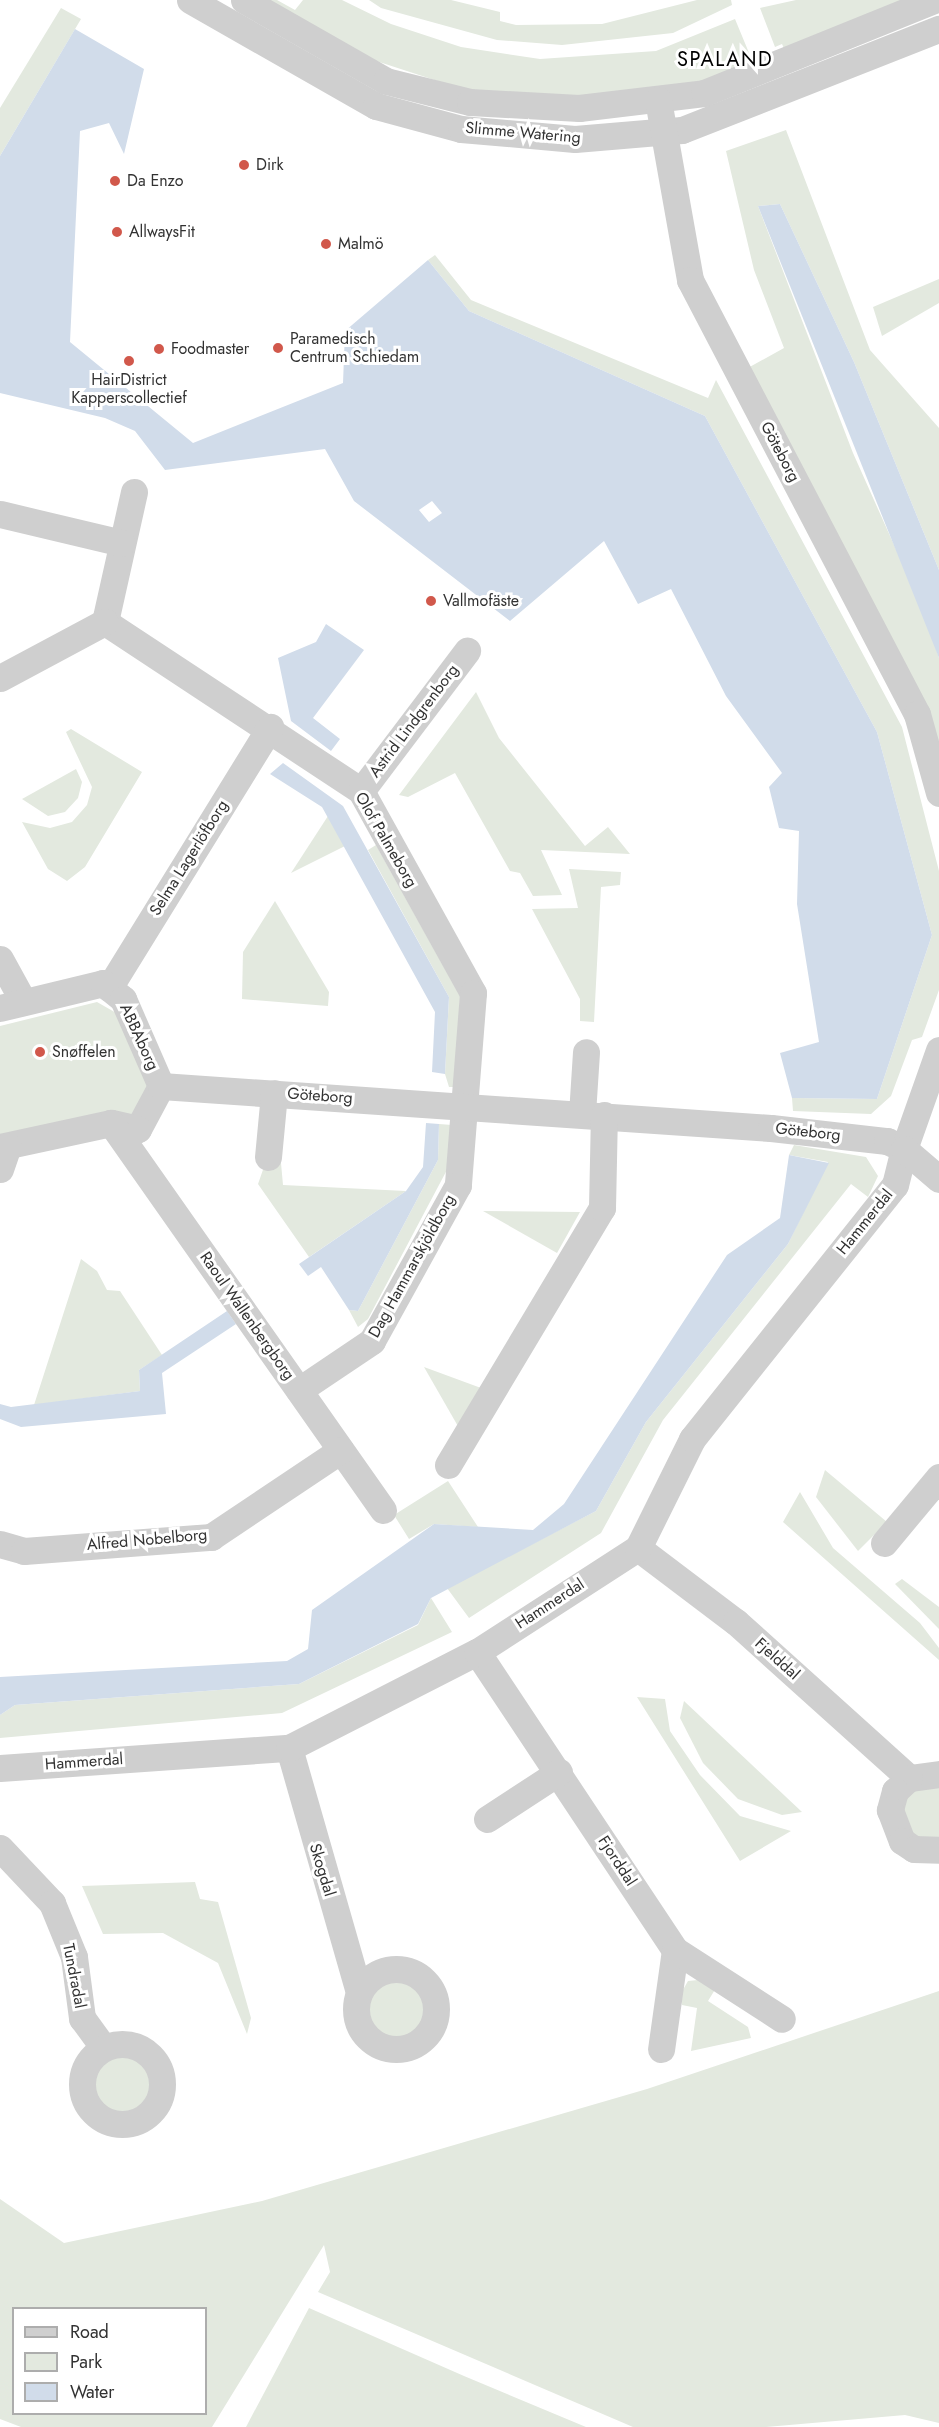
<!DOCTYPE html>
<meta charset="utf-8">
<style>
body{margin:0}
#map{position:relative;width:939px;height:2427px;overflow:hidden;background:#fff;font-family:Jost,sans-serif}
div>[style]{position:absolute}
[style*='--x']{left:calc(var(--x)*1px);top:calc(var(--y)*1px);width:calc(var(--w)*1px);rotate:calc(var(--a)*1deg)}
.green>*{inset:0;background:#e3e9df}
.round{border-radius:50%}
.water>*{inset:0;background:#d1dcea}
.minor>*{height:27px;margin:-13.5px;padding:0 13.5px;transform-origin:13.5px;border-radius:13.5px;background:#cfcfcf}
.minor>.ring{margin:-13.5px;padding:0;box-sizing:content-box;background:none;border:27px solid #cfcfcf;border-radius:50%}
.dots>*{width:16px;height:16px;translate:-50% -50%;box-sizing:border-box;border:3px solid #fff;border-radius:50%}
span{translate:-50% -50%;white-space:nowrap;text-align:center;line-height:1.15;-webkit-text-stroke:6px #fff;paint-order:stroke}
.street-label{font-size:16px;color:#323232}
.poi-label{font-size:16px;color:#323232}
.left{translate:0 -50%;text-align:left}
.quarter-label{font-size:20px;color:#000;letter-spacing:1.5px}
.legend{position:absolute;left:12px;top:2307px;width:195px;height:108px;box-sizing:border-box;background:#fff;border:2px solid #adadad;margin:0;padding:8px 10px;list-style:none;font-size:18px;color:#323232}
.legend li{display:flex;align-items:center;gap:12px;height:30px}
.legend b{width:30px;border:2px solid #adadad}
</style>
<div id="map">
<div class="green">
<i style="clip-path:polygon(261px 0,277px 0,295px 10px,303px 0,342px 0,391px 24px,461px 47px,540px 59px,656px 51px,735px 19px,754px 65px,702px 82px,553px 99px,459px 88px,367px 58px)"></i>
<i style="clip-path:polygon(369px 0,451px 0,500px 12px,500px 21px,516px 25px,602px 24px,697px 0,731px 0,732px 5px,673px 33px,562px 45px,497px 40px,381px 8px)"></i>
<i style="clip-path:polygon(796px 0,913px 0,786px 53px,782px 44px,775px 47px,760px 8px)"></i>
<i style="clip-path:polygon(61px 8px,81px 19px,0 156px,0 108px)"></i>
<i style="clip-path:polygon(786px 130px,870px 350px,939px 428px,939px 570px,854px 362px,780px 204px,758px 206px,853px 453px,924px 612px,939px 658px,939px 750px,746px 369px,784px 348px,754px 270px,726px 151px)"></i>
<i style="clip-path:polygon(435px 255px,471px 300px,708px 398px,716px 380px,902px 727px,939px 871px,939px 990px,922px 1037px,912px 1040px,891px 1096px,871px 1114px,793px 1111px,792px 1098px,877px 1099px,932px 935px,877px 732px,705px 416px,469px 311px,428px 260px)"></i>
<i style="clip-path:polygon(939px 279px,939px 303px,882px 336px,873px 307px)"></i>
<i style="clip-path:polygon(476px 692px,499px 738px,585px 846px,608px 827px,630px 854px,541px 850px,562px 895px,533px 896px,520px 873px,510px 871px,455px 773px,408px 797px,399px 795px)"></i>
<i style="clip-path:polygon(71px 729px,142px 772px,85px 867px,67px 881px,48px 869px,22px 822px,50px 828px,72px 822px,87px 805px,92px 787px,66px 732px)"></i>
<i style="clip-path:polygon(76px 769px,82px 782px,78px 798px,65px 812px,48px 816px,22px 799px)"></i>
<i style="clip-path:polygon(328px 816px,345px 846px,291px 873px)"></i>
<i style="clip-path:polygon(376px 845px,460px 996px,457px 1087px,449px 1087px,445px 1074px,449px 997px,368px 850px)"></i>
<i style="clip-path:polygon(569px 869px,621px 872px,620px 885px,601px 887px,594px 1022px,580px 1021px,580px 999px,532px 909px,578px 908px)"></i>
<i style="clip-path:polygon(275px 901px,329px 992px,328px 1006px,242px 999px,243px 952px)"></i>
<i style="clip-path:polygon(97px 1002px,118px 1014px,153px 1096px,140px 1114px,0 1137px,0 1026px)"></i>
<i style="clip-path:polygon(439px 1124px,452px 1125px,448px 1168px,368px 1319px,358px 1327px,349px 1310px,358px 1311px,438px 1160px)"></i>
<i style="clip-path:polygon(794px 1145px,866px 1157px,878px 1176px,868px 1197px,851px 1184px,663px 1420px,601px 1533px,469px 1618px,447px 1588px,596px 1511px,646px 1422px,788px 1244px,828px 1162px,789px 1155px)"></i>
<i style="clip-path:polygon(281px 1163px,283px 1185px,406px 1191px,309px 1257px,258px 1184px,265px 1164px)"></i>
<i style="clip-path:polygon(483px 1211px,580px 1212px,557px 1253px)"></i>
<i style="clip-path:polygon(81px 1259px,97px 1271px,107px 1290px,120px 1291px,162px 1355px,139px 1370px,140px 1391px,34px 1405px)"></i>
<i style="clip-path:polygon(424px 1367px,481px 1388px,459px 1428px)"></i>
<i style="clip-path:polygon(825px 1470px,887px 1522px,858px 1551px,816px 1497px)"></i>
<i style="clip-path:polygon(448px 1481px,478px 1527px,434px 1524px,409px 1539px,394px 1515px)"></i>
<i style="clip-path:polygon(800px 1492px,833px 1548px,920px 1623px,939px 1648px,939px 1660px,783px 1522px)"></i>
<i style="clip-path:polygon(902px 1579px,939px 1607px,939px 1629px,895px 1584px)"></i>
<i style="clip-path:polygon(431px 1598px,452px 1632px,282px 1713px,0 1738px,0 1715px,15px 1705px,299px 1684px,418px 1625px)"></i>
<i style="clip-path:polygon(637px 1697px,665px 1699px,670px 1731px,700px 1775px,740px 1816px,791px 1831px,740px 1861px)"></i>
<i style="clip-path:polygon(684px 1701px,802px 1812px,782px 1815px,738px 1799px,703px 1763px,680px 1718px)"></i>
<i style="clip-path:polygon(939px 1786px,939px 1841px,918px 1840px,902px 1824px,903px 1801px,917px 1787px)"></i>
<i style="clip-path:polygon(195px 1882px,200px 1899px,218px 1902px,251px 2018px,247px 2034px,218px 1963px,163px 1933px,103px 1934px,82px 1886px)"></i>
<i style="clip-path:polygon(698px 1980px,716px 1988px,708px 2001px,748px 2027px,751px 2038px,691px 2051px,697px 2008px,682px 2005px,680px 1995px,688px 1981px)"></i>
<i class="round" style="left:368px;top:1981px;width:58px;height:58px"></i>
<i style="clip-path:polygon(evenodd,939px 1991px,939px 2423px,905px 2415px,766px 2427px,633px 2427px,318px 2292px,330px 2272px,324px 2245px,212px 2427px,21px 2427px,0 2419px,0 2199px,64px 2243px,262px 2201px,647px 2089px,939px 1991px,14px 2308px,206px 2308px,206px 2414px,14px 2414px,14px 2308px)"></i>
<i class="round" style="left:94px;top:2056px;width:56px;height:56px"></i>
<i style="clip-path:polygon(309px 2308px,464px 2376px,586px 2427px,246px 2427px)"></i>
</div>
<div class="water">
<i style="clip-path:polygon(evenodd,75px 29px,144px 69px,124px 154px,109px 123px,80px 131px,70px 342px,193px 443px,343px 383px,345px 331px,428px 260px,469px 311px,705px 416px,877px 732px,932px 935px,877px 1099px,792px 1098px,780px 1053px,819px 1042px,797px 904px,799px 831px,779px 828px,769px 787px,782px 773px,726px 696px,671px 589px,638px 604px,604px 541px,510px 621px,354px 501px,325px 449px,165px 470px,135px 431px,105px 418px,0 393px,0 156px,75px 29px,432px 501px,442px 513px,429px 522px,419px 510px,432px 501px)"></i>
<i style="clip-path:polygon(780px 204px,854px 362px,939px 570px,939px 658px,758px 206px)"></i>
<i style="clip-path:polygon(326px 624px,364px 650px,313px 718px,340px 739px,331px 751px,291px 721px,278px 658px,316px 642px)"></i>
<i style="clip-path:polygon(283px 763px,343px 806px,449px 997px,445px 1074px,432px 1072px,435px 1012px,322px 807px,270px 774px)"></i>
<i style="clip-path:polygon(426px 1123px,439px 1124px,438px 1160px,358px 1311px,349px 1310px,321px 1267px,308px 1276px,299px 1264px,406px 1191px,423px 1167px)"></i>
<i style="clip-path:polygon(789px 1155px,829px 1163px,788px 1244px,646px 1422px,596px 1511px,431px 1598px,418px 1624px,299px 1684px,15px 1705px,0 1715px,0 1677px,287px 1661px,308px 1649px,312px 1610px,434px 1524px,533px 1530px,564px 1504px,727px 1255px,780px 1218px)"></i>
<i style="clip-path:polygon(227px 1311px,236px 1324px,162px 1373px,166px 1414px,21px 1427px,0 1419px,0 1404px,11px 1407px,140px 1391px,139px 1370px)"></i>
</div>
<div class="minor">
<i style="--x:190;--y:0;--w:214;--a:29.7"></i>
<i style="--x:376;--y:106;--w:88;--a:15.1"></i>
<i style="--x:461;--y:129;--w:114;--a:5"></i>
<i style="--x:575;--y:139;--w:107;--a:-4.8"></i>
<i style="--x:682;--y:130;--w:276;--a:-21.5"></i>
<i style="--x:244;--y:0;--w:163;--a:29.7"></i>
<i style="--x:386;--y:81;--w:87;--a:14"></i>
<i style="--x:470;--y:102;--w:109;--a:3.2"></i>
<i style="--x:579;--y:108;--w:126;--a:-6.8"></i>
<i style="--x:704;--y:93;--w:248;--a:-22"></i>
<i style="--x:658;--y:100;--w:183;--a:79.9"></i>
<i style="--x:690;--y:280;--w:490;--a:62.4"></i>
<i style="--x:917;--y:714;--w:82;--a:74.4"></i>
<i style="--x:134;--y:492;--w:133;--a:102.6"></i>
<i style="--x:105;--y:622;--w:307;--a:33.4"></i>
<i style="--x:361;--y:791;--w:231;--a:61"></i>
<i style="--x:473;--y:993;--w:193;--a:94.5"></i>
<i style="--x:458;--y:1185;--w:178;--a:118.9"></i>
<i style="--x:372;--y:1341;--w:88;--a:146.1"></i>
<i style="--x:0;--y:514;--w:125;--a:13.4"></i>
<i style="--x:0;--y:678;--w:119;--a:-28.1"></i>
<i style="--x:361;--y:791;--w:176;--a:-52.9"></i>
<i style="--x:0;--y:959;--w:48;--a:61.3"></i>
<i style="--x:109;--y:988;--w:307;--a:-58.3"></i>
<i style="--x:0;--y:1008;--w:106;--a:-13.6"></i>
<i style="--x:103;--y:983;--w:26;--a:39"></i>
<i style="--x:123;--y:999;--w:95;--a:66.4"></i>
<i style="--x:161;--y:1086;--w:49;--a:118.1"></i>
<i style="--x:138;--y:1129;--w:28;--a:-167"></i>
<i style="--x:111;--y:1123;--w:114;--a:167.8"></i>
<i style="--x:161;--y:1086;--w:611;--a:3.94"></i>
<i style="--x:771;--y:1128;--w:117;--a:6.4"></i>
<i style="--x:887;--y:1141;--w:19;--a:25"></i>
<i style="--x:904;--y:1149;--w:105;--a:-70.5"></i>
<i style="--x:582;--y:1114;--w:62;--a:-86.3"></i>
<i style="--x:111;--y:1123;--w:473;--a:54.9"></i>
<i style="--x:268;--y:1157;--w:64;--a:-84.6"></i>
<i style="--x:0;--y:1169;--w:24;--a:-71"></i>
<i style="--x:448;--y:1465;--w:300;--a:-59.1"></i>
<i style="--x:602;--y:1208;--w:93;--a:-88.8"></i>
<i style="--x:884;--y:1543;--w:86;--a:-50.2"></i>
<i style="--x:0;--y:1544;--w:25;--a:16"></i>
<i style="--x:24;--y:1551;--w:188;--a:-4.3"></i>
<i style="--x:211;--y:1537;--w:156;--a:-33.8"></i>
<i style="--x:638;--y:1548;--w:123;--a:37.1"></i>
<i style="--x:736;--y:1622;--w:233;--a:42"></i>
<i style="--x:477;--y:1652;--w:358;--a:56.4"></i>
<i style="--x:675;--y:1950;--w:100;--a:98"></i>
<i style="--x:289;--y:1748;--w:254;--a:74"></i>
<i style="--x:0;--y:1768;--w:290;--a:-4"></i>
<i style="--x:289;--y:1748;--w:211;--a:-27.1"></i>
<i style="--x:477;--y:1652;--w:192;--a:-32.9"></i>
<i style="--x:638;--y:1548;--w:122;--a:-63.6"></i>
<i style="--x:692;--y:1439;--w:325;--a:-51.4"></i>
<i style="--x:895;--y:1185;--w:37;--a:-76"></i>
<i style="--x:904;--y:1149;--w:46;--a:40.6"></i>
<i style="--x:939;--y:1774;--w:30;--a:172"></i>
<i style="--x:909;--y:1778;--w:19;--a:137"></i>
<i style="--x:895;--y:1791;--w:20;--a:105"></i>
<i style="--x:890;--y:1810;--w:33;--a:69"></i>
<i style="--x:902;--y:1841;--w:14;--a:34"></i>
<i style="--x:914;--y:1849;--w:25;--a:2"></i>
<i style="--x:487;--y:1819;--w:86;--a:-33.1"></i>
<i style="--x:0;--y:1848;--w:76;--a:46.6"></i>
<i style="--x:52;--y:1903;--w:58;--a:67.8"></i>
<i style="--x:74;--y:1957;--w:62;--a:82.5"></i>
<i style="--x:82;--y:2018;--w:37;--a:54"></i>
<i style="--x:675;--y:1950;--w:127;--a:32.8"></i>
<i class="ring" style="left:356px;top:1969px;width:53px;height:53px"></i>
<i class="ring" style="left:82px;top:2044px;width:53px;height:53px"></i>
</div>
<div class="dots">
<i style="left:244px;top:165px;background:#d1584b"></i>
<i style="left:115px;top:181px;background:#d1584b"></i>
<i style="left:117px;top:232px;background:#d1584b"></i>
<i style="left:326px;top:244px;background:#d1584b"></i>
<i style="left:278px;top:348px;background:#d1584b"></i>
<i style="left:159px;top:349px;background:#d1584b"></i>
<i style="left:129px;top:361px;background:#d1584b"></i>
<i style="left:431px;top:601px;background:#d1584b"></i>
<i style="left:40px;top:1052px;background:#d1584b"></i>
</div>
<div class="street-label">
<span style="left:523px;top:133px;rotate:5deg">Slimme Watering</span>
<span style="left:780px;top:452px;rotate:62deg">Göteborg</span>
<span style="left:414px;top:721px;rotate:-53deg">Astrid Lindgrenborg</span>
<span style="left:386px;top:840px;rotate:60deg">Olof Palmeborg</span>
<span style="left:189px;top:858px;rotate:-58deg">Selma Lagerlöfborg</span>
<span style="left:139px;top:1037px;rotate:65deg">ABBAborg</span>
<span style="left:320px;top:1096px;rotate:4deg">Göteborg</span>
<span style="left:808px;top:1132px;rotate:6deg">Göteborg</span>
<span style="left:865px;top:1222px;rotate:-51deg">Hammerdal</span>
<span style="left:412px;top:1266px;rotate:-61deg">Dag Hammarskjöldborg</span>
<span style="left:247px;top:1316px;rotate:55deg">Raoul Wallenbergborg</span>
<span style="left:147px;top:1540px;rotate:-5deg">Alfred Nobelborg</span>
<span style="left:550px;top:1604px;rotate:-33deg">Hammerdal</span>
<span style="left:777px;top:1659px;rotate:42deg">Fjelddal</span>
<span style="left:84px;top:1762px;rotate:-4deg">Hammerdal</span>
<span style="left:617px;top:1861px;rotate:57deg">Fjorddal</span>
<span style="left:322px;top:1870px;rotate:73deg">Skogdal</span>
<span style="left:74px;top:1976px;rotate:79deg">Tundradal</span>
</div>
<div class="poi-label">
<span class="left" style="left:256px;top:165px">Dirk</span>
<span class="left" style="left:127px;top:181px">Da Enzo</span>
<span class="left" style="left:129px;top:232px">AllwaysFit</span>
<span class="left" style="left:338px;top:244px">Malmö</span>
<span class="left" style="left:290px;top:348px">Paramedisch<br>Centrum Schiedam</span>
<span class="left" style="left:171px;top:349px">Foodmaster</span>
<span style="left:129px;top:389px">HairDistrict<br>Kapperscollectief</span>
<span class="left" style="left:443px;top:601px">Vallmofäste</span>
<span class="left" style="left:52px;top:1052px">Snøffelen</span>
</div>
<div class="quarter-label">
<span style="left:725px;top:59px">SPALAND</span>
</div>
<ul class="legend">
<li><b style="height:8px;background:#cfcfcf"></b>Road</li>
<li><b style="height:16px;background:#e3e9df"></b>Park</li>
<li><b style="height:16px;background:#d1dcea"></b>Water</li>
</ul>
</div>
